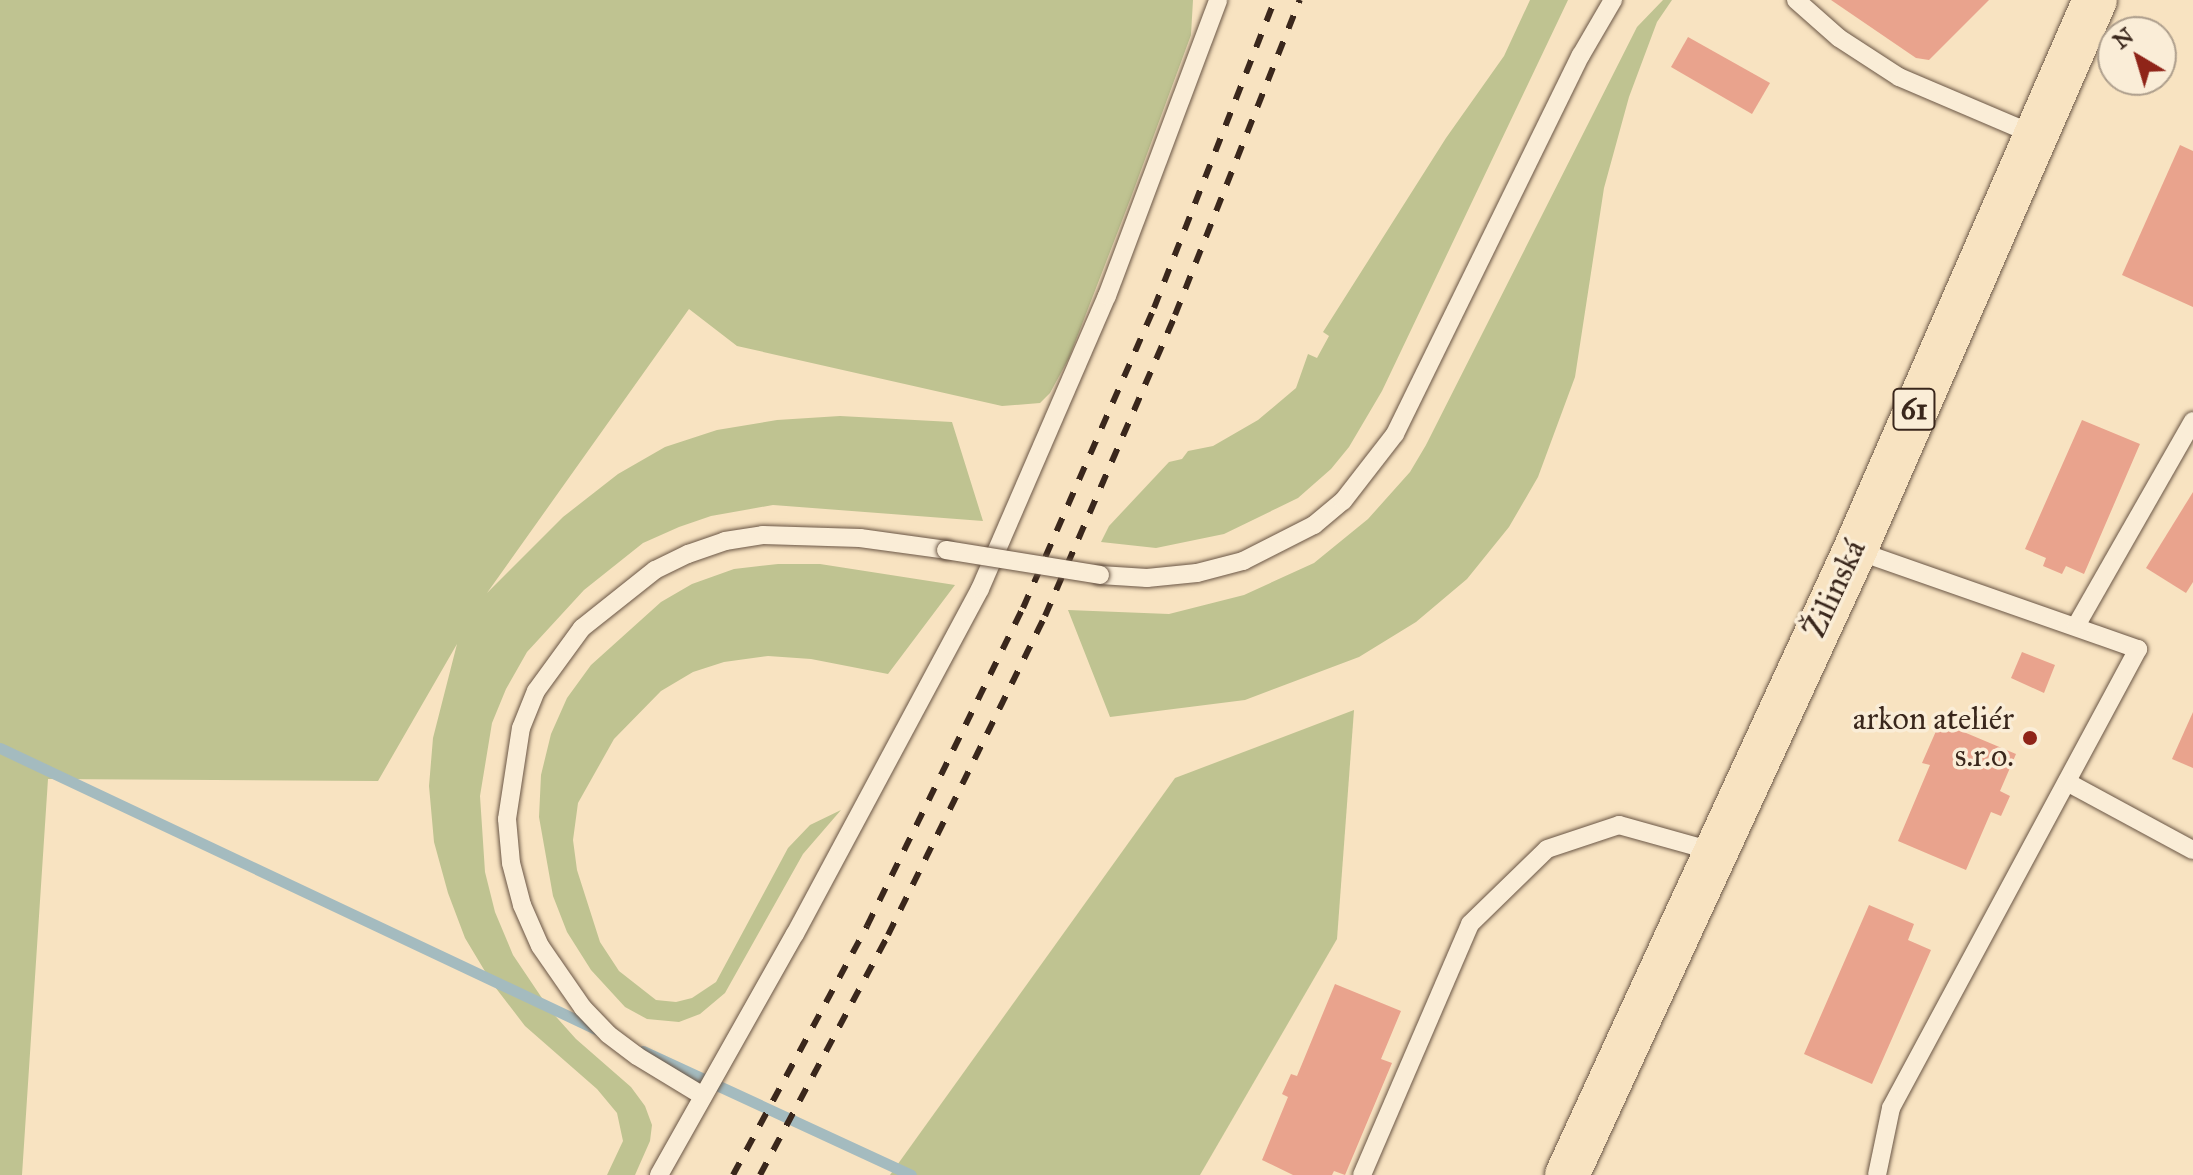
<!DOCTYPE html>
<meta charset="utf-8">
<style>
body{margin:0}
#map{position:relative;width:2193px;height:1175px;overflow:hidden;background:#f8e3c1;font-family:"IM FELL Great Primer",serif}
div>[style]{position:absolute}
[style*='--x']{left:calc(var(--x)*1px);top:calc(var(--y)*1px);width:calc(var(--w)*1px);rotate:calc(var(--a)*1deg)}
.green>*{inset:0;background:#bfc391}
.stream>*{height:11px;margin:-5.5px;padding:0 5.5px;transform-origin:5.5px;border-radius:5.5px;background:#a4bbbf}
.building>*{inset:0;background:#e9a38d}
.roads{filter:drop-shadow(0 0 2px #6a5645) drop-shadow(0 0 2px #6a5645)}
.lane>*{height:18px;margin:-9px;padding:0 9px;transform-origin:9px;border-radius:9px;background:#faedd7}
.primary>*{height:44px;margin:-22px;padding:0 22px;transform-origin:22px;border-radius:22px;background:#f8e3c1}
.rail>*{height:6px;margin-top:-3px;transform-origin:0;background:repeating-linear-gradient(90deg,#3a271c 0 14px,transparent 0 28px)}
.bridges{filter:drop-shadow(0 0 2px #6a5645) drop-shadow(0 0 2px #6a5645)}
.lane-bridge>*{height:18px;margin:-9px;padding:0 9px;transform-origin:9px;border-radius:9px;background:#faedd7}
.dots>*{width:22px;height:22px;translate:-50% -50%;box-sizing:border-box;border:4px solid #faedd7;border-radius:50%}
span{translate:-50% -50%;white-space:nowrap;text-align:center;line-height:1.15;-webkit-text-stroke:7px #faedd7;paint-order:stroke}
.shield-label span{padding:2px 6px;background:#faedd7;border:2px solid;border-radius:6px;-webkit-text-stroke-width:0}
.shield-label{font-size:30px;color:#3a271c;font-weight:700}
.street-label{font-size:32px;color:#3a271c}
.poi-label{font-size:32px;color:#3a271c}
.right{translate:-100% -50%;text-align:right}
.north{position:absolute;left:2097px;top:16px;width:80px;height:80px;box-sizing:border-box;background:#faedd7;border:2px solid #ad9e8c;border-radius:50%;rotate:322deg;font-size:22px;font-weight:700;line-height:32px;text-align:center;color:#3a271c}
.north::after{content:'';display:block;margin:auto;width:28px;height:36px;background:#8f2418;clip-path:polygon(50% 0,100% 100%,50% 72%,0 100%)}
</style>
<div id="map">
<div class="green">
<i style="clip-path:polygon(0 0,1193px 0,1191px 35px,1130px 200px,1069px 358px,1050px 393px,1040px 403px,1002px 406px,737px 346px,689px 309px,487px 593px,563px 517px,618px 474px,665px 447px,717px 430px,777px 420px,840px 416px,952px 422px,983px 521px,773px 505px,711px 516px,679px 527px,643px 543px,584px 590px,527px 652px,506px 689px,492px 723px,480px 796px,485px 872px,495px 912px,513px 955px,550px 1010px,576px 1039px,631px 1087px,645px 1106px,652px 1125px,650px 1141px,635px 1175px,607px 1175px,623px 1141px,617px 1113px,597px 1089px,525px 1026px,492px 983px,465px 938px,448px 893px,434px 842px,429px 786px,433px 738px,457px 644px,378px 781px,48px 779px,22px 1175px,0 1175px)"></i>
<i style="clip-path:polygon(1530px 0,1568px 0,1382px 391px,1349px 447px,1331px 469px,1298px 498px,1224px 534px,1156px 548px,1101px 542px,1109px 526px,1169px 462px,1182px 459px,1188px 451px,1213px 446px,1258px 420px,1296px 388px,1308px 354px,1317px 358px,1329px 336px,1323px 332px,1446px 138px,1504px 56px)"></i>
<i style="clip-path:polygon(1663px 0,1672px 0,1657px 22px,1629px 97px,1604px 188px,1575px 377px,1538px 477px,1509px 527px,1467px 579px,1416px 622px,1359px 657px,1245px 700px,1110px 717px,1068px 610px,1169px 614px,1244px 595px,1314px 563px,1368px 519px,1410px 472px,1426px 445px,1637px 27px)"></i>
<i style="clip-path:polygon(778px 564px,820px 564px,955px 585px,888px 674px,811px 659px,768px 656px,724px 662px,693px 672px,661px 691px,614px 739px,578px 803px,573px 840px,577px 870px,600px 942px,619px 971px,656px 1000px,676px 1002px,692px 998px,716px 982px,788px 848px,810px 825px,841px 810px,803px 854px,725px 993px,700px 1014px,679px 1022px,647px 1019px,625px 1007px,591px 970px,567px 932px,553px 896px,539px 817px,541px 775px,551px 734px,567px 698px,591px 665px,661px 602px,692px 584px,734px 569px)"></i>
<i style="clip-path:polygon(1354px 710px,1337px 939px,1200px 1175px,890px 1175px,1175px 778px)"></i>
</div>
<div class="stream">
<i style="--x:0;--y:748;--w:661;--a:25.25"></i>
<i style="--x:643;--y:1051;--w:295;--a:24.8"></i>
</div>
<div class="building">
<i style="clip-path:polygon(1831px 0,1989px 0,1929px 60px,1916px 58px)"></i>
<i style="clip-path:polygon(1688px 37px,1770px 83px,1752px 114px,1671px 67px)"></i>
<i style="clip-path:polygon(2180px 145px,2193px 151px,2193px 307px,2122px 275px)"></i>
<i style="clip-path:polygon(2082px 420px,2140px 444px,2084px 574px,2066px 566px,2062px 574px,2043px 566px,2046px 558px,2025px 549px)"></i>
<i style="clip-path:polygon(2193px 492px,2193px 582px,2186px 593px,2146px 568px)"></i>
<i style="clip-path:polygon(2022px 652px,2055px 665px,2044px 693px,2011px 678px)"></i>
<i style="clip-path:polygon(2193px 712px,2193px 768px,2172px 759px)"></i>
<i style="clip-path:polygon(1940px 722px,2016px 754px,2000px 791px,2010px 796px,2001px 816px,1991px 812px,1966px 870px,1898px 841px,1930px 765px,1922px 763px)"></i>
<i style="clip-path:polygon(1869px 905px,1914px 924px,1908px 940px,1931px 950px,1872px 1084px,1804px 1054px)"></i>
<i style="clip-path:polygon(1335px 984px,1401px 1011px,1381px 1059px,1392px 1063px,1345px 1175px,1334px 1171px,1332px 1175px,1293px 1175px,1262px 1160px,1288px 1097px,1282px 1094px,1291px 1074px,1297px 1076px)"></i>
</div>
<div class="roads">
<div class="lane">
<i style="--x:1796;--y:0;--w:57;--a:41.5"></i>
<i style="--x:1839;--y:38;--w:72;--a:33"></i>
<i style="--x:1899;--y:77;--w:150;--a:23.1"></i>
<i style="--x:1855;--y:550;--w:300;--a:19.3"></i>
<i style="--x:2138;--y:649;--w:521;--a:118.29"></i>
<i style="--x:1891;--y:1108;--w:68;--a:101.8"></i>
<i style="--x:1100;--y:575;--w:47;--a:3.7"></i>
<i style="--x:1147;--y:578;--w:50;--a:-5.7"></i>
<i style="--x:1197;--y:573;--w:48;--a:-14.6"></i>
<i style="--x:1243;--y:561;--w:80;--a:-26.9"></i>
<i style="--x:1314;--y:525;--w:38;--a:-40"></i>
<i style="--x:1343;--y:501;--w:85;--a:-52.2"></i>
<i style="--x:1395;--y:434;--w:422;--a:-63.9"></i>
<i style="--x:1581;--y:55;--w:64;--a:-59.8"></i>
<i style="--x:2076;--y:626;--w:236;--a:-60.3"></i>
<i style="--x:2067;--y:782;--w:143;--a:28.4"></i>
<i style="--x:703;--y:1096;--w:77;--a:-148.8"></i>
<i style="--x:637;--y:1056;--w:36;--a:-143"></i>
<i style="--x:608;--y:1034;--w:36;--a:-134"></i>
<i style="--x:583;--y:1008;--w:75;--a:-124.7"></i>
<i style="--x:540;--y:946;--w:45;--a:-113.7"></i>
<i style="--x:522;--y:905;--w:43;--a:-104.7"></i>
<i style="--x:511;--y:863;--w:44;--a:-95.2"></i>
<i style="--x:507;--y:819;--w:92;--a:-81.3"></i>
<i style="--x:521;--y:728;--w:40;--a:-68"></i>
<i style="--x:536;--y:691;--w:78;--a:-53.9"></i>
<i style="--x:582;--y:628;--w:93;--a:-38.5"></i>
<i style="--x:655;--y:570;--w:37;--a:-26"></i>
<i style="--x:688;--y:554;--w:39;--a:-19"></i>
<i style="--x:725;--y:541;--w:38;--a:-9"></i>
<i style="--x:763;--y:535;--w:97;--a:1.8"></i>
<i style="--x:860;--y:538;--w:87;--a:7.9"></i>
<i style="--x:659;--y:1175;--w:277;--a:-60.6"></i>
<i style="--x:795;--y:934;--w:391;--a:-61.8"></i>
<i style="--x:980;--y:589;--w:319;--a:-66.6"></i>
<i style="--x:1107;--y:296;--w:316;--a:-69.4"></i>
<i style="--x:1362;--y:1175;--w:273;--a:-66.7"></i>
<i style="--x:1470;--y:924;--w:107;--a:-44.2"></i>
<i style="--x:1547;--y:849;--w:76;--a:-18.4"></i>
<i style="--x:1619;--y:825;--w:101;--a:15.6"></i>
</div>
<div class="primary">
<i style="--x:1567;--y:1175;--w:688;--a:-65.26"></i>
<i style="--x:1855;--y:550;--w:600;--a:-66.43"></i>
</div>
</div>
<div class="rail">
<i style="--x:733;--y:1175;--w:283;--a:-61.7"></i>
<i style="--x:867;--y:926;--w:354;--a:-63.9"></i>
<i style="--x:1023;--y:608;--w:327;--a:-66.4"></i>
<i style="--x:1154;--y:308;--w:331;--a:-68.6"></i>
<i style="--x:760;--y:1175;--w:272;--a:-61.9"></i>
<i style="--x:888;--y:935;--w:356;--a:-63.8"></i>
<i style="--x:1045;--y:616;--w:328;--a:-66.6"></i>
<i style="--x:1175;--y:315;--w:339;--a:-68.4"></i>
</div>
<div class="bridges">
<div class="lane-bridge">
<i style="--x:946;--y:550;--w:156;--a:9.2"></i>
</div>
</div>
<div class="dots">
<i style="left:2030px;top:738px;background:#8f2418"></i>
</div>
<div class="shield-label">
<span style="left:1914px;top:409px">61</span>
</div>
<div class="street-label">
<span style="left:1835px;top:589px;rotate:-65deg">Žilinská</span>
</div>
<div class="poi-label">
<span class="right" style="left:2014px;top:738px">arkon ateliér<br>s.r.o.</span>
</div>
<div class="north">N</div>
</div>
